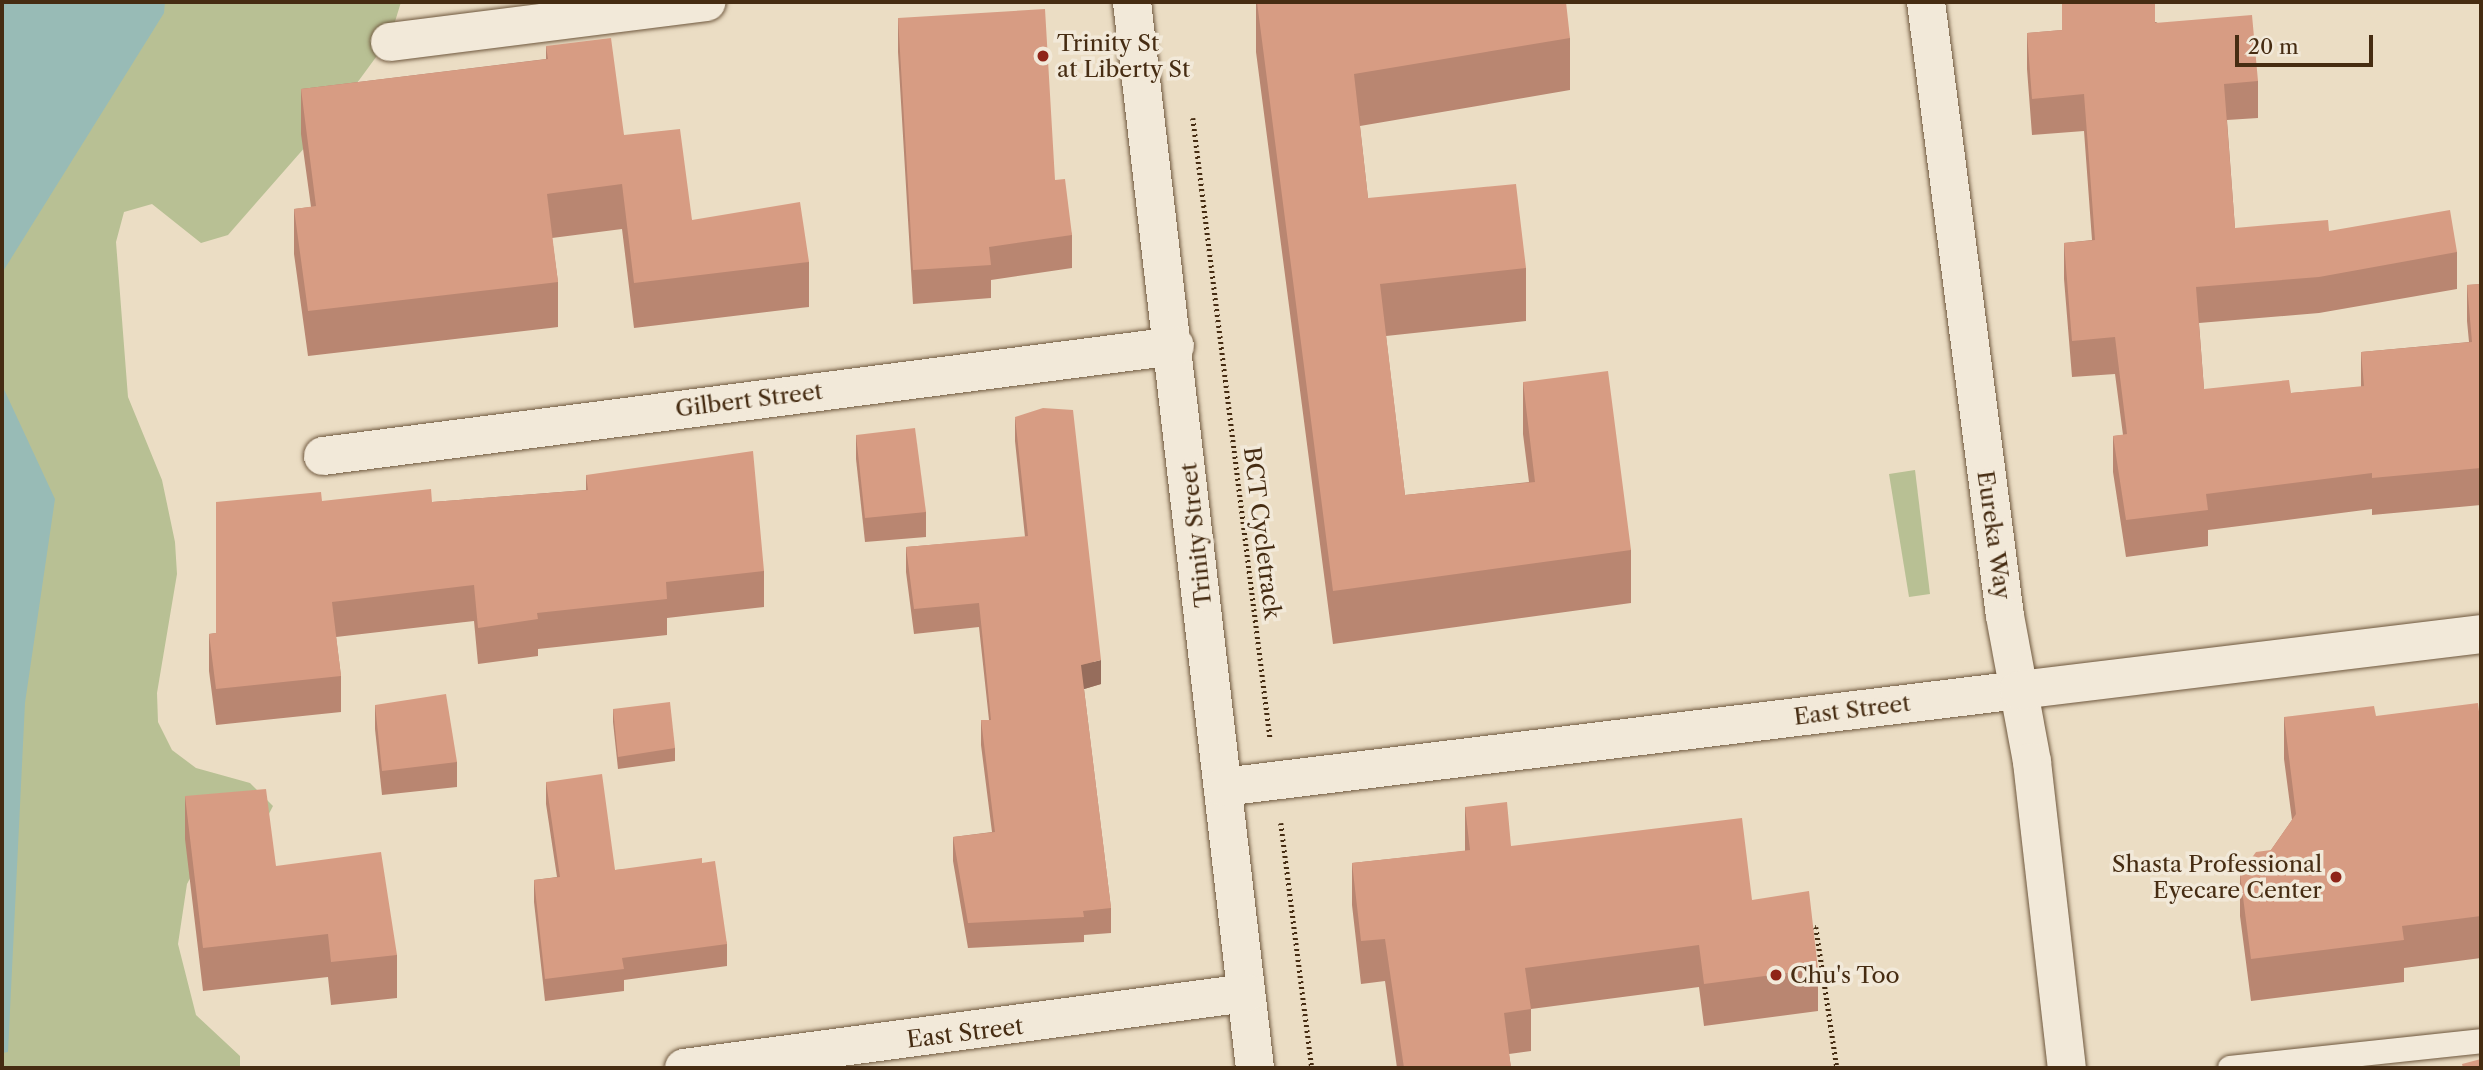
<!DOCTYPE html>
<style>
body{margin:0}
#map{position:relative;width:2483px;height:1070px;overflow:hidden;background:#ebddc4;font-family:"Libre Caslon Text",serif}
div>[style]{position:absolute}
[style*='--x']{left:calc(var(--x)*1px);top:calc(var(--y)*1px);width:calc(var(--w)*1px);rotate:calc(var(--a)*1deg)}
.green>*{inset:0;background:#b8c094}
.water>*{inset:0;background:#98bbb6}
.path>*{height:4.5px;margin-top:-2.25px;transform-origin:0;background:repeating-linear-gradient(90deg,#462c12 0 2px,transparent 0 5.5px)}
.roads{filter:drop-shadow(0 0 2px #6f583e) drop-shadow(0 0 2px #6f583e)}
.service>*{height:24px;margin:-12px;padding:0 12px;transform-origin:12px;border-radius:12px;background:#f2e9d9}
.minor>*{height:38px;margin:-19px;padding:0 19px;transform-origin:19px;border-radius:19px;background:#f2e9d9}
.tertiary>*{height:38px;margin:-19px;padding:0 19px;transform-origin:19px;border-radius:19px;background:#f2e9d9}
.wall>*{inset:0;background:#b98671}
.shaded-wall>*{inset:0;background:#966d5c}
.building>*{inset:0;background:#d79c83}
.dots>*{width:19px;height:19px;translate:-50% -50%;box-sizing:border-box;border:4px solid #f2e9d9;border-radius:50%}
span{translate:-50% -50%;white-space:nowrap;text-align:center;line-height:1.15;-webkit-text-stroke:7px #f2e9d9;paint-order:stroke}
.poi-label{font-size:23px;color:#462c12}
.left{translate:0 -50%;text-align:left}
.right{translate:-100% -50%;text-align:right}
.street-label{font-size:23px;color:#462c12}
.frame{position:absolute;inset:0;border:4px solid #462c12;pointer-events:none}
.scale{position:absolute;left:2235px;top:35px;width:138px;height:32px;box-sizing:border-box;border:4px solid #462c12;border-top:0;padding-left:9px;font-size:21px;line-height:24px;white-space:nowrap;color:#462c12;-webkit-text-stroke:5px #f2e9d9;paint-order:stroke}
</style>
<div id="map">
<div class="green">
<i style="clip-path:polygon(124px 2px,401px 2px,390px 38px,335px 113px,228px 235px,201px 243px,152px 204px,124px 212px,116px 242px,128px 397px,162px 480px,175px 542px,177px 574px,157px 693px,158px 722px,172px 750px,196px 768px,250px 783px,273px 806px,258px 835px,201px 858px,187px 884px,178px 944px,196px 1015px,240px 1056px,240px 1068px,2px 1068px,2px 178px)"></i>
<i style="clip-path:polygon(1915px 470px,1930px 594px,1909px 597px,1889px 474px)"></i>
</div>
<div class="water">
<i style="clip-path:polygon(2px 2px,165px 2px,164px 13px,2px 273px)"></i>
<i style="clip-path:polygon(2px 385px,55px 499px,25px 703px,8px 1052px,2px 1053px)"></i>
</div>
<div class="path">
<i style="--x:1193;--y:118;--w:624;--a:82.91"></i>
<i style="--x:1281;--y:823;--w:247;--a:82.8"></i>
<i style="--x:1810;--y:928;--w:6;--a:-9"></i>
<i style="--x:1816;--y:927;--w:143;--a:81.5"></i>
</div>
<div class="roads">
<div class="service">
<i style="--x:2230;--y:1068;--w:252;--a:-6.1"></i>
</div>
<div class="minor">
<i style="--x:1132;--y:2;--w:1073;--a:83.42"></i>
<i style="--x:390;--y:42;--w:319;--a:-7.2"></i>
<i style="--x:323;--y:456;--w:859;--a:-7.36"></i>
<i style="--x:1223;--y:787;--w:802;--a:-6.95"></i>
<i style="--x:684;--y:1068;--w:567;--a:-7.6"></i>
</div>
<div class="tertiary">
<i style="--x:1926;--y:2;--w:619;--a:82.67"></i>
<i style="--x:2005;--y:616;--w:148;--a:79.5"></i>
<i style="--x:2032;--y:762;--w:308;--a:83.5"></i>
<i style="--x:2019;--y:690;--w:465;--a:-6.9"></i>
</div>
</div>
<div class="wall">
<i style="clip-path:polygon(1256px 2px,1570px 38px,1570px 90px,1360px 126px,1368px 198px,1526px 268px,1526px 321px,1386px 336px,1405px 495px,1529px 482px,1523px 434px,1523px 382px,1631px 550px,1631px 603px,1333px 644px,1256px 52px)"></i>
<i style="clip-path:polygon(898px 18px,1055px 180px,1072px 235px,1072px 268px,991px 280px,991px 298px,913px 304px,898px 52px)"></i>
<i style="clip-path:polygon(2156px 22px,2258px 81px,2258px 118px,2227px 120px,2235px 228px,2329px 231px,2457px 252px,2457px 289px,2319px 313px,2199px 323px,2204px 389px,2291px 393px,2361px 387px,2361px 352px,2469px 342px,2467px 321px,2467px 285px,2481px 284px,2481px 505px,2372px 515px,2372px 509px,2208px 530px,2208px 546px,2126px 557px,2113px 472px,2113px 436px,2123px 435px,2115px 374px,2072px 377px,2064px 279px,2064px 243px,2092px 240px,2084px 131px,2032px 135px,2027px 69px,2027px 33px)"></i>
<i style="clip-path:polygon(546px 46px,624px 135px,692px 220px,809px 262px,809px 307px,634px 328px,622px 229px,552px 238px,558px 282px,558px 327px,308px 356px,294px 254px,294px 209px,311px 207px,301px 134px,301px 89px,546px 59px)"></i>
<i style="clip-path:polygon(1015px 417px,1101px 684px,1084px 689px,1111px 908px,1111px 933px,1084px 935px,1084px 942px,968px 948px,953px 861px,953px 837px,992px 832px,981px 745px,981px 720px,989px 720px,979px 627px,914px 634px,906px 572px,906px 547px,1025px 537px,1015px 441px)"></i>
<i style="clip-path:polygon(856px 435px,926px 512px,926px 537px,865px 542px,856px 459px)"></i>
<i style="clip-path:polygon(586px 475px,764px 571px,764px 607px,667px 618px,667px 635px,538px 649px,538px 656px,478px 664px,474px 621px,336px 637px,341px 676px,341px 712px,216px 725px,209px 671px,209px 634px,216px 633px,322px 501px,432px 502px,586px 490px)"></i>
<i style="clip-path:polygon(375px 705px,457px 762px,457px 787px,382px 795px,375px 729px)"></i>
<i style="clip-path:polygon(613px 709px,675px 748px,675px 761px,618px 769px,613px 722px)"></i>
<i style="clip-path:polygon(2376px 716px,2481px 729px,2481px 958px,2404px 968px,2404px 982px,2251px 1001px,2240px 916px,2240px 874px,2271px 850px,2292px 820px,2284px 759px,2284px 717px)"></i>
<i style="clip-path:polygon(546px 782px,615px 870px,702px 863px,727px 944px,727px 966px,624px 980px,624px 991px,545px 1001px,534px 902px,534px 880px,557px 877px,546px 804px)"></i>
<i style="clip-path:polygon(185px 796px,276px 866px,397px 955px,397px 998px,331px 1005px,328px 977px,203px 991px,185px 839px)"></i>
<i style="clip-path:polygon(1465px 807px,1511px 846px,1752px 900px,1818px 969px,1818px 1011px,1704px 1026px,1699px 987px,1531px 1009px,1531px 1051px,1509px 1054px,1511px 1068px,1397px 1068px,1385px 981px,1361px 984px,1352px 905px,1352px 863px,1465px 851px)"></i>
</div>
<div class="shaded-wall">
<i style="clip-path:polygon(1101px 660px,1101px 684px,1081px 690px,1081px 665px)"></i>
</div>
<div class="building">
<i style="clip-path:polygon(1257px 2px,1566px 2px,1570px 38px,1354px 74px,1368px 198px,1516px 184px,1526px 268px,1380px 284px,1405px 495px,1535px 482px,1523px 382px,1608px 371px,1631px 550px,1333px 591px)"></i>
<i style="clip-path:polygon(2062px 2px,2155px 2px,2155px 23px,2252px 15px,2258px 81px,2224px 84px,2235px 228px,2328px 220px,2329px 231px,2450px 210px,2457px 252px,2319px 277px,2196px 287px,2204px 389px,2289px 380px,2291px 393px,2364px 386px,2361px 352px,2472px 342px,2467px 285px,2481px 284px,2481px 468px,2372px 478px,2372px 473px,2206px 494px,2208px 510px,2126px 520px,2113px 436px,2127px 434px,2115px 337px,2072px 341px,2064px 243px,2095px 240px,2084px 94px,2032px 99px,2027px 33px,2062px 30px)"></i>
<i style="clip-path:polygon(1045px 9px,1055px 180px,1065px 179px,1072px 235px,989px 247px,991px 265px,913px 270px,898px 18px)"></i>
<i style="clip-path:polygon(611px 38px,624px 135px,680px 129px,692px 220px,800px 202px,809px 262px,634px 283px,622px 184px,547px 194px,558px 282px,308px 311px,294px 209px,316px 206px,301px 89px,548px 59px,546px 46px)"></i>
<i style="clip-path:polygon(1043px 408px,1073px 410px,1101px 660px,1081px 665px,1111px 908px,1083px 911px,1084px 917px,968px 923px,953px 837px,995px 832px,981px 720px,991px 720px,979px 603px,914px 609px,906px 547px,1028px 536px,1015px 417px)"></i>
<i style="clip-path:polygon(915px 428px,926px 512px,865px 518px,856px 435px)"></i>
<i style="clip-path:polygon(753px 451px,764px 571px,666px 582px,667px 599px,537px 613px,538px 619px,478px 628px,474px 585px,332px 602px,341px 676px,216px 689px,209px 634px,216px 633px,216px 502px,321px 492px,322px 501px,431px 489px,432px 502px,588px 490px,586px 475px)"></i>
<i style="clip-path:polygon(446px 694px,457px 762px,382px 771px,375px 705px)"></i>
<i style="clip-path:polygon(670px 702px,675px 748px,618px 757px,613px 709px)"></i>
<i style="clip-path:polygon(2478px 703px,2481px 729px,2481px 916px,2402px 926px,2404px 940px,2251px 959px,2240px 874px,2256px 852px,2271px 850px,2296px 814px,2284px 717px,2374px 706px,2376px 716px)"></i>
<i style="clip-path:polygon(602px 774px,615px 870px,702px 858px,702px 863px,715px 861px,727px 944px,622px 958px,624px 969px,545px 979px,534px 880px,560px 877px,546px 782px)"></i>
<i style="clip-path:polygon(266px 789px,276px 866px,381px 852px,397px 955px,331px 962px,328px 934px,203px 948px,185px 796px)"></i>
<i style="clip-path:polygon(1507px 802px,1511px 846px,1742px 818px,1752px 900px,1809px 891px,1818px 969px,1704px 984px,1699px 945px,1525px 968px,1531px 1009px,1504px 1013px,1511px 1068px,1404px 1068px,1385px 939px,1361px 941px,1352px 863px,1470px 850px,1465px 807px)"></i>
<i style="clip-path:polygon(2481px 1059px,2481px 1068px,2463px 1068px,2462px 1064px)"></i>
</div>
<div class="dots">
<i style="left:1043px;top:56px;background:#8f2418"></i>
<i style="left:2336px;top:877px;background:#8f2418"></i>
<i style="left:1776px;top:975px;background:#8f2418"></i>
</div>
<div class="poi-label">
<span class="left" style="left:1057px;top:56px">Trinity St<br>at Liberty St</span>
<span class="right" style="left:2322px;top:877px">Shasta Professional<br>Eyecare Center</span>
<span class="left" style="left:1790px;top:975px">Chu's Too</span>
</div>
<div class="street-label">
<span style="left:749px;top:400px;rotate:-7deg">Gilbert Street</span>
<span style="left:1262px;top:533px;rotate:83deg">BCT Cycletrack</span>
<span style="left:1196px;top:535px;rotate:-96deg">Trinity Street</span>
<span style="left:1994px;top:535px;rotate:82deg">Eureka Way</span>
<span style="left:1852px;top:710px;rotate:-7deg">East Street</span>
<span style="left:965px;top:1033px;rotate:-7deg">East Street</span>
</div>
<div class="frame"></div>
<div class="scale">20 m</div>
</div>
